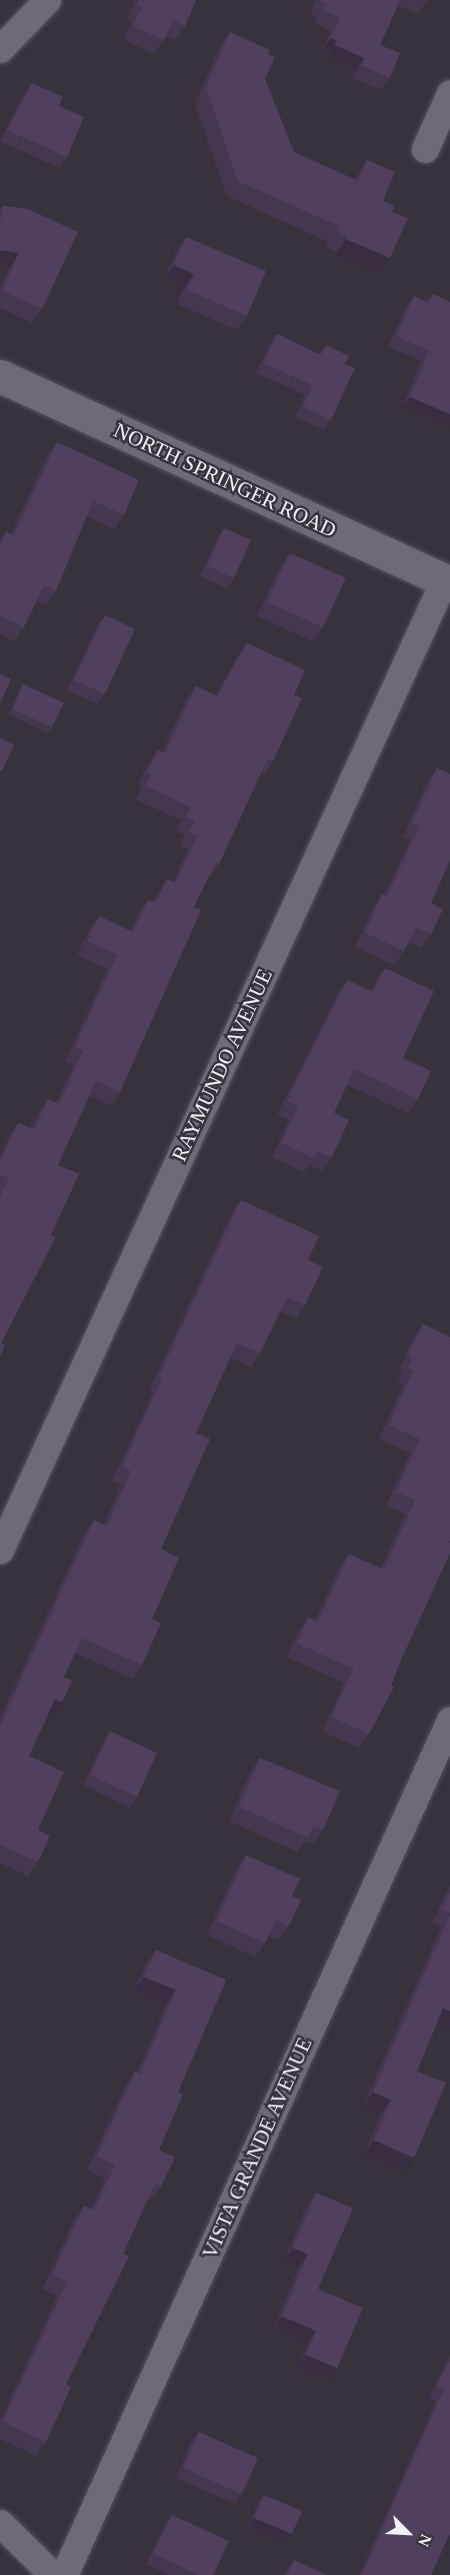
<!DOCTYPE html>
<style>
body{margin:0}
#map{position:relative;width:450px;height:2575px;overflow:hidden;background:#38323c;font-family:"Times New Roman",serif}
div>[style]{position:absolute}
[style*='--x']{left:calc(var(--x)*1px);top:calc(var(--y)*1px);width:calc(var(--w)*1px);rotate:calc(var(--a)*1deg)}
.roads{filter:drop-shadow(0 0 2px #56515a) drop-shadow(0 0 2px #56515a)}
.street>*{height:27px;margin:-13.5px;padding:0 13.5px;transform-origin:13.5px;border-radius:13.5px;background:#706a75}
.secondary>*{height:33px;margin:-16.5px;padding:0 16.5px;transform-origin:16.5px;border-radius:16.5px;background:#706a75}
.wall>*{inset:0;background:#453750}
.shaded-wall>*{inset:0;background:#382d41}
.building>*{inset:0;background:#50405d}
span{translate:-50% -50%;white-space:nowrap;text-align:center;line-height:1.15;-webkit-text-stroke:5px #38323c;paint-order:stroke}
.street-label{font-size:21px;color:#f2eff5}
.north{position:absolute;left:378px;top:2503px;width:60px;height:60px;-webkit-text-stroke:4px #38323c;paint-order:stroke;rotate:114deg;font-size:16px;font-weight:700;line-height:24px;text-align:center;color:#f2eff5}
.north::after{content:'';display:block;margin:auto;width:21px;height:27px;background:#f2eff5;clip-path:polygon(50% 0,100% 100%,50% 72%,0 100%)}
</style>
<div id="map">
<div class="roads">
<div class="street">
<i style="--x:0;--y:49;--w:68;--a:-46.2"></i>
<i style="--x:425;--y:149;--w:61;--a:-65.9"></i>
<i style="--x:0;--y:1550;--w:1067;--a:-65.4"></i>
<i style="--x:0;--y:2523;--w:74;--a:44.5"></i>
<i style="--x:64;--y:2575;--w:938;--a:-65.7"></i>
</div>
<div class="secondary">
<i style="--x:0;--y:376;--w:495;--a:24.7"></i>
</div>
</div>
<div class="wall">
<i style="clip-path:polygon(135px 0,196px 0,185px 26px,175px 40px,166px 36px,154px 54px,124px 40px,132px 21px,127px 19px)"></i>
<i style="clip-path:polygon(316px 0,428px 0,418px 14px,398px 5px,380px 45px,390px 78px,381px 90px,352px 78px,356px 70px,326px 58px,328px 53px,322px 50px,331px 31px,314px 23px,317px 17px,310px 13px)"></i>
<i style="clip-path:polygon(230px 32px,268px 54px,265px 79px,294px 152px,355px 179px,367px 160px,383px 201px,392px 212px,379px 274px,335px 255px,336px 252px,326px 247px,328px 242px,227px 196px,195px 104px,219px 48px)"></i>
<i style="clip-path:polygon(32px 83px,59px 106px,67px 157px,59px 168px,0 141px,24px 94px)"></i>
<i style="clip-path:polygon(3px 206px,42px 309px,32px 323px,0 308px,0 288px,10px 267px,0 266px,0 209px)"></i>
<i style="clip-path:polygon(186px 237px,247px 316px,237px 330px,177px 304px,184px 288px,164px 279px,177px 251px)"></i>
<i style="clip-path:polygon(433px 294px,450px 428px,402px 407px,421px 361px,388px 347px,406px 307px,414px 296px,426px 302px)"></i>
<i style="clip-path:polygon(277px 334px,319px 354px,326px 345px,345px 364px,331px 420px,324px 430px,295px 417px,305px 395px,256px 373px,269px 345px)"></i>
<i style="clip-path:polygon(57px 442px,124px 515px,114px 529px,86px 516px,56px 591px,46px 605px,37px 601px,24px 627px,15px 641px,0 634px,0 541px,6px 532px,11px 534px,47px 456px)"></i>
<i style="clip-path:polygon(224px 528px,234px 578px,227px 589px,200px 576px,217px 539px)"></i>
<i style="clip-path:polygon(290px 553px,323px 627px,314px 642px,257px 616px,280px 567px)"></i>
<i style="clip-path:polygon(105px 615px,105px 694px,97px 704px,67px 690px,97px 626px)"></i>
<i style="clip-path:polygon(247px 643px,294px 695px,273px 761px,264px 775px,261px 773px,219px 864px,209px 878px,208px 877px,194px 907px,120px 1092px,111px 1106px,89px 1096px,58px 1165px,1px 1343px,0 1357px,0 1155px,9px 1137px,18px 1123px,31px 1128px,38px 1113px,48px 1099px,56px 1103px,73px 1065px,65px 1061px,107px 969px,77px 955px,89px 930px,99px 916px,130px 931px,138px 914px,148px 900px,153px 902px,158px 893px,167px 879px,173px 882px,188px 849px,180px 846px,185px 835px,176px 831px,181px 820px,136px 800px,142px 788px,138px 786px,148px 764px,158px 750px,162px 752px,186px 700px,196px 686px,216px 695px,237px 657px)"></i>
<i style="clip-path:polygon(23px 684px,52px 727px,48px 733px,9px 715px,19px 690px)"></i>
<i style="clip-path:polygon(437px 768px,431px 903px,431px 934px,421px 948px,408px 942px,404px 951px,394px 965px,355px 947px,373px 908px,382px 894px,384px 895px,410px 840px,403px 837px,427px 782px)"></i>
<i style="clip-path:polygon(385px 968px,403px 1058px,418px 1099px,408px 1113px,347px 1085px,334px 1113px,332px 1157px,322px 1171px,309px 1165px,304px 1172px,272px 1157px,289px 1120px,277px 1115px,337px 994px,347px 980px,371px 991px,375px 982px)"></i>
<i style="clip-path:polygon(241px 1200px,308px 1260px,305px 1305px,296px 1319px,280px 1312px,260px 1353px,251px 1367px,230px 1358px,196px 1433px,161px 1549px,152px 1619px,142px 1665px,133px 1679px,75px 1653px,64px 1677px,62px 1702px,52px 1716px,48px 1714px,29px 1756px,38px 1830px,38px 1862px,28px 1876px,0 1863px,0 1718px,84px 1534px,94px 1520px,104px 1524px,121px 1485px,112px 1481px,153px 1392px,149px 1390px,231px 1214px)"></i>
<i style="clip-path:polygon(423px 1324px,450px 1337px,401px 1660px,369px 1734px,359px 1748px,322px 1731px,344px 1683px,287px 1657px,298px 1632px,308px 1618px,315px 1621px,339px 1568px,349px 1554px,381px 1568px,405px 1514px,386px 1505px,410px 1453px,379px 1439px,403px 1385px,398px 1382px,403px 1371px,399px 1370px,413px 1338px)"></i>
<i style="clip-path:polygon(110px 1731px,137px 1797px,130px 1808px,83px 1785px,103px 1742px)"></i>
<i style="clip-path:polygon(260px 1758px,323px 1830px,313px 1844px,305px 1841px,298px 1852px,229px 1821px,250px 1772px)"></i>
<i style="clip-path:polygon(246px 1855px,292px 1896px,289px 1926px,279px 1940px,269px 1936px,265px 1943px,255px 1957px,207px 1935px,236px 1869px)"></i>
<i style="clip-path:polygon(450px 1885px,450px 2029px,437px 2024px,417px 2071px,405px 2172px,364px 2154px,381px 2114px,363px 2106px,441px 1927px,432px 1923px)"></i>
<i style="clip-path:polygon(156px 1950px,226px 1980px,178px 2092px,159px 2150px,161px 2186px,151px 2200px,148px 2199px,123px 2254px,66px 2384px,46px 2442px,36px 2456px,0 2439px,0 2421px,57px 2296px,42px 2289px,74px 2220px,84px 2206px,91px 2209px,105px 2179px,87px 2170px,125px 2086px,135px 2072px,137px 2073px,166px 2005px,134px 1991px,146px 1964px)"></i>
<i style="clip-path:polygon(316px 2193px,318px 2289px,328px 2380px,297px 2368px,308px 2344px,273px 2329px,299px 2267px,284px 2260px,307px 2206px)"></i>
<i style="clip-path:polygon(450px 2355px,450px 2540px,444px 2549px,443px 2549px,431px 2575px,359px 2575px,436px 2401px,429px 2398px)"></i>
<i style="clip-path:polygon(199px 2432px,242px 2494px,235px 2504px,176px 2478px,191px 2442px)"></i>
<i style="clip-path:polygon(264px 2495px,285px 2544px,247px 2528px,257px 2505px)"></i>
<i style="clip-path:polygon(172px 2515px,213px 2575px,169px 2575px,146px 2564px,165px 2525px)"></i>
<i style="clip-path:polygon(294px 2560px,327px 2575px,284px 2575px)"></i>
</div>
<div class="shaded-wall">
<i style="clip-path:polygon(331px 38px,337px 40px,328px 53px,322px 50px)"></i>
<i style="clip-path:polygon(335px 45px,364px 58px,356px 70px,326px 58px)"></i>
<i style="clip-path:polygon(346px 239px,390px 258px,379px 274px,335px 255px)"></i>
<i style="clip-path:polygon(0 250px,19px 253px,10px 267px,0 266px)"></i>
<i style="clip-path:polygon(174px 265px,194px 274px,184px 288px,164px 279px)"></i>
<i style="clip-path:polygon(410px 397px,450px 414px,450px 428px,402px 407px)"></i>
<i style="clip-path:polygon(55px 1699px,62px 1702px,52px 1716px,45px 1713px)"></i>
<i style="clip-path:polygon(144px 1977px,176px 1990px,166px 2005px,134px 1991px)"></i>
<i style="clip-path:polygon(443px 2008px,450px 2011px,450px 2029px,434px 2022px)"></i>
<i style="clip-path:polygon(373px 2092px,391px 2100px,381px 2114px,363px 2106px)"></i>
<i style="clip-path:polygon(374px 2140px,414px 2158px,405px 2172px,364px 2154px)"></i>
<i style="clip-path:polygon(293px 2248px,308px 2254px,299px 2267px,284px 2260px)"></i>
<i style="clip-path:polygon(282px 2316px,316px 2331px,308px 2344px,273px 2329px)"></i>
<i style="clip-path:polygon(306px 2355px,337px 2368px,328px 2380px,297px 2368px)"></i>
<i style="clip-path:polygon(254px 2518px,292px 2534px,285px 2544px,247px 2528px)"></i>
<i style="clip-path:polygon(449px 2535px,450px 2536px,450px 2540px,444px 2549px,440px 2548px)"></i>
</div>
<div class="building">
<i style="clip-path:polygon(139px 0,196px 0,185px 26px,173px 20px,164px 40px,133px 26px,142px 7px,137px 5px)"></i>
<i style="clip-path:polygon(319px 0,400px 0,380px 45px,400px 53px,390px 78px,361px 65px,364px 58px,335px 45px,337px 40px,331px 38px,340px 18px,323px 10px,326px 4px)"></i>
<i style="clip-path:polygon(230px 32px,270px 50px,268px 54px,275px 57px,265px 79px,294px 152px,358px 181px,367px 160px,395px 172px,383px 201px,394px 206px,392px 212px,408px 218px,390px 258px,346px 239px,347px 236px,337px 231px,339px 226px,238px 181px,206px 88px)"></i>
<i style="clip-path:polygon(32px 83px,63px 97px,59px 106px,84px 117px,67px 157px,7px 130px)"></i>
<i style="clip-path:polygon(3px 206px,28px 209px,78px 232px,42px 309px,2px 291px,19px 253px,0 250px,0 223px)"></i>
<i style="clip-path:polygon(186px 237px,266px 271px,247px 316px,187px 290px,194px 274px,174px 265px)"></i>
<i style="clip-path:polygon(433px 294px,450px 302px,450px 414px,410px 397px,429px 351px,396px 336px,414px 296px,428px 303px)"></i>
<i style="clip-path:polygon(277px 334px,321px 355px,326px 345px,349px 356px,345px 364px,355px 368px,331px 420px,303px 407px,312px 385px,264px 363px)"></i>
<i style="clip-path:polygon(57px 442px,139px 480px,124px 515px,93px 501px,56px 591px,44px 585px,24px 627px,0 616px,0 545px,6px 532px,14px 536px)"></i>
<i style="clip-path:polygon(224px 528px,251px 540px,234px 578px,207px 566px)"></i>
<i style="clip-path:polygon(290px 553px,346px 578px,323px 627px,267px 602px)"></i>
<i style="clip-path:polygon(105px 615px,135px 629px,105px 694px,74px 680px)"></i>
<i style="clip-path:polygon(247px 643px,305px 670px,294px 695px,302px 698px,273px 761px,268px 758px,219px 864px,216px 862px,194px 907px,201px 910px,120px 1092px,96px 1081px,58px 1165px,79px 1174px,51px 1235px,56px 1237px,1px 1343px,5px 1345px,0 1357px,0 1197px,9px 1178px,0 1174px,0 1162px,18px 1123px,34px 1130px,48px 1099px,59px 1104px,83px 1051px,75px 1047px,117px 955px,87px 941px,99px 916px,133px 932px,148px 900px,156px 903px,167px 879px,175px 883px,198px 836px,189px 832px,195px 821px,186px 817px,191px 807px,146px 786px,151px 774px,147px 772px,158px 750px,165px 754px,196px 686px,217px 696px)"></i>
<i style="clip-path:polygon(0 674px,11px 679px,0 704px)"></i>
<i style="clip-path:polygon(23px 684px,64px 703px,52px 727px,13px 709px)"></i>
<i style="clip-path:polygon(0 738px,14px 745px,2px 771px,0 770px)"></i>
<i style="clip-path:polygon(437px 768px,450px 774px,450px 860px,431px 903px,443px 909px,431px 934px,416px 927px,404px 951px,365px 933px,382px 894px,387px 896px,420px 826px,412px 823px)"></i>
<i style="clip-path:polygon(385px 968px,434px 991px,403px 1058px,431px 1071px,418px 1099px,354px 1069px,334px 1113px,349px 1120px,332px 1157px,317px 1151px,314px 1158px,281px 1143px,298px 1106px,287px 1101px,347px 980px,373px 992px)"></i>
<i style="clip-path:polygon(241px 1200px,319px 1236px,308px 1260px,323px 1267px,305px 1305px,287px 1297px,260px 1353px,237px 1343px,196px 1433px,210px 1439px,161px 1549px,179px 1558px,152px 1619px,161px 1623px,142px 1665px,82px 1638px,64px 1677px,72px 1681px,62px 1702px,55px 1699px,29px 1756px,64px 1772px,38px 1830px,50px 1836px,38px 1862px,0 1845px,0 1726px,94px 1520px,107px 1526px,131px 1471px,122px 1467px,162px 1378px,159px 1376px)"></i>
<i style="clip-path:polygon(423px 1324px,450px 1337px,450px 1540px,449px 1543px,450px 1543px,450px 1553px,401px 1660px,391px 1685px,394px 1687px,369px 1734px,332px 1717px,353px 1669px,297px 1643px,308px 1618px,318px 1622px,349px 1554px,384px 1570px,415px 1500px,396px 1492px,420px 1439px,389px 1425px,413px 1371px,408px 1368px,412px 1358px,408px 1356px)"></i>
<i style="clip-path:polygon(110px 1731px,157px 1753px,137px 1797px,90px 1775px)"></i>
<i style="clip-path:polygon(260px 1758px,340px 1791px,323px 1830px,313px 1826px,308px 1838px,239px 1807px)"></i>
<i style="clip-path:polygon(246px 1855px,300px 1879px,292px 1896px,301px 1900px,289px 1926px,276px 1920px,265px 1943px,217px 1921px)"></i>
<i style="clip-path:polygon(450px 1892px,450px 1913px,442px 1909px)"></i>
<i style="clip-path:polygon(450px 1915px,450px 2011px,443px 2008px,417px 2071px,446px 2083px,414px 2158px,374px 2140px,391px 2100px,373px 2092px)"></i>
<i style="clip-path:polygon(156px 1950px,226px 1980px,178px 2092px,183px 2094px,159px 2150px,175px 2157px,161px 2186px,155px 2183px,123px 2254px,129px 2256px,66px 2384px,71px 2387px,46px 2442px,3px 2422px,67px 2282px,52px 2275px,84px 2206px,94px 2210px,115px 2165px,97px 2156px,135px 2072px,140px 2074px,176px 1990px,144px 1977px)"></i>
<i style="clip-path:polygon(316px 2193px,353px 2208px,318px 2289px,363px 2308px,337px 2368px,306px 2355px,316px 2331px,282px 2316px,308px 2254px,293px 2248px)"></i>
<i style="clip-path:polygon(450px 2360px,450px 2536px,449px 2535px,431px 2575px,362px 2575px,444px 2389px,437px 2386px)"></i>
<i style="clip-path:polygon(199px 2432px,258px 2458px,242px 2494px,183px 2468px)"></i>
<i style="clip-path:polygon(264px 2495px,302px 2511px,292px 2534px,254px 2518px)"></i>
<i style="clip-path:polygon(172px 2515px,229px 2541px,213px 2575px,199px 2575px,153px 2554px)"></i>
<i style="clip-path:polygon(294px 2560px,327px 2575px,287px 2575px)"></i>
</div>
<div class="street-label">
<span style="left:225px;top:480px;rotate:25deg">NORTH SPRINGER ROAD</span>
<span style="left:222px;top:1065px;rotate:-65deg">RAYMUNDO AVENUE</span>
<span style="left:257px;top:2148px;rotate:-66deg">VISTA GRANDE AVENUE</span>
</div>
<div class="north">N</div>
</div>
